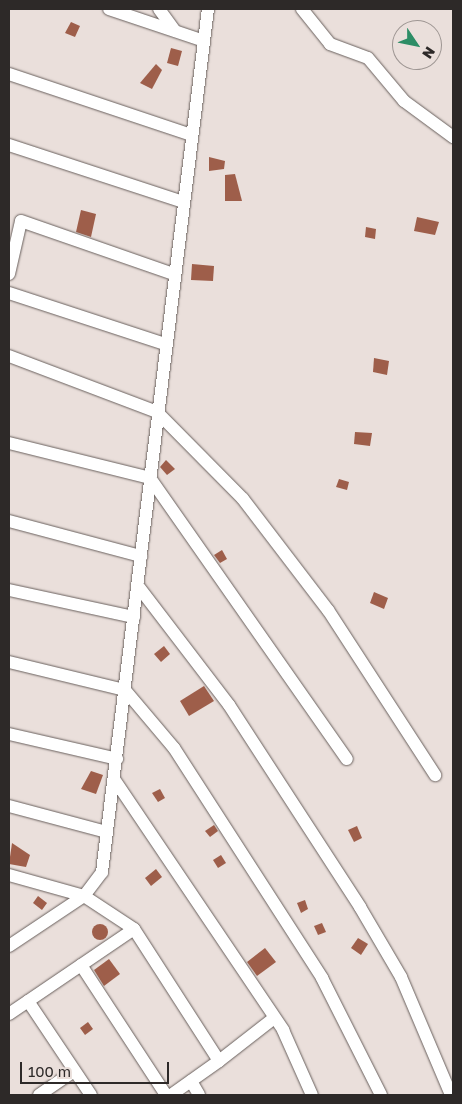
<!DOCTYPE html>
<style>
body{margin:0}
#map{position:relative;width:462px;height:1104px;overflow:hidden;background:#eadfdb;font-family:"Golos Text",sans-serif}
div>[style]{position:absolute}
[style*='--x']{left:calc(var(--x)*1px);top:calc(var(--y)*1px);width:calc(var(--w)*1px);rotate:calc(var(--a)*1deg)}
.building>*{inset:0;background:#9e5e4a}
.round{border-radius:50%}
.roads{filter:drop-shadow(0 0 1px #69605d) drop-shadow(0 0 1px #69605d)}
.minor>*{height:12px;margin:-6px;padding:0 6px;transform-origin:6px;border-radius:6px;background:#fff}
span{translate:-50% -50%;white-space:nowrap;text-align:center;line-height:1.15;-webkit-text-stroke:5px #eadfdb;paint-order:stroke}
.frame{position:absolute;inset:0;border:10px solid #2d2928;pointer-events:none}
.north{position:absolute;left:392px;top:20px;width:50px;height:50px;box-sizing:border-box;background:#eadfdb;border:1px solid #9e9693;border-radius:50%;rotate:124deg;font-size:14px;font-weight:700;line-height:20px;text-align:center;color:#2d2928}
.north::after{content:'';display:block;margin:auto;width:18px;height:22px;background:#2d8d66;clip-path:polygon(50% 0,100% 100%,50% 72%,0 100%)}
.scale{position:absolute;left:20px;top:1062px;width:149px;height:22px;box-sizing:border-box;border:2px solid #2d2928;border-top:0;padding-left:6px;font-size:15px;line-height:18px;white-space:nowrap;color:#2d2928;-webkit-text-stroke:4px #eadfdb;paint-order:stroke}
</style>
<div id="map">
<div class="building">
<i style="clip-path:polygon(71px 22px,80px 26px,75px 37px,65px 33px)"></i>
<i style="clip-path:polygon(171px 48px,182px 51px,178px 66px,167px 63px)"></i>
<i style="clip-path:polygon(156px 64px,162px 70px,152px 89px,140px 83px)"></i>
<i style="clip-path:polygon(209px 157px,225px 161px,224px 169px,209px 171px)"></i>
<i style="clip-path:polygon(235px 174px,242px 201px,225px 201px,225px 175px)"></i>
<i style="clip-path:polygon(81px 210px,96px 214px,91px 237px,76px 232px)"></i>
<i style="clip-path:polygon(417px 217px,439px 222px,435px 235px,414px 231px)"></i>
<i style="clip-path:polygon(366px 227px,376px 229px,375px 239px,365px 237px)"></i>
<i style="clip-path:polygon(192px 264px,214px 266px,213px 281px,191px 280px)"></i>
<i style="clip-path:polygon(374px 358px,389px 361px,387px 375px,373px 372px)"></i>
<i style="clip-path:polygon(355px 432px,372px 433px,370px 446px,354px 444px)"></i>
<i style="clip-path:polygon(166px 460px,175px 469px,167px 475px,160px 467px)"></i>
<i style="clip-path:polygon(339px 479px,349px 482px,347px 490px,336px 487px)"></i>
<i style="clip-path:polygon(222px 550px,227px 559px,220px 563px,214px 555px)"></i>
<i style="clip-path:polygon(374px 592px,388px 598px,384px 609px,370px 603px)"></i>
<i style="clip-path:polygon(164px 646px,170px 654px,161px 662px,154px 654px)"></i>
<i style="clip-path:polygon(204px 686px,214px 701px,189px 716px,180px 701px)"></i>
<i style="clip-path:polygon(91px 771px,103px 775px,96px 794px,81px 789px)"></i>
<i style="clip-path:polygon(160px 789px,165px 798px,158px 802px,152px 793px)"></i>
<i style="clip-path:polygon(214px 825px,218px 831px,210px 837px,205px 831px)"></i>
<i style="clip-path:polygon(357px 826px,362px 838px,354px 842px,348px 830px)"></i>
<i style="clip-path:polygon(12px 843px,30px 855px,26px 867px,9px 864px)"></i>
<i style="clip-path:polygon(221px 855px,226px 863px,218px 868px,213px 860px)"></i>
<i style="clip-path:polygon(156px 869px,162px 877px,151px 886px,145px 878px)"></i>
<i style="clip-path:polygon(38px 896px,47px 903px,42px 910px,33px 903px)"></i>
<i style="clip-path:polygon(305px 900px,308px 909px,301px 913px,297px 903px)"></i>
<i style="clip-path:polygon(322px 923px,326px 932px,318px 935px,314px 926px)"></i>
<i class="round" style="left:92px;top:924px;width:16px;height:16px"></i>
<i style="clip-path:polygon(358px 938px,368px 944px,361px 955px,351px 948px)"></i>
<i style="clip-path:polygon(265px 948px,276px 962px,257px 976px,247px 962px)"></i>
<i style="clip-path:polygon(109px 959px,120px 974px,104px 986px,94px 970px)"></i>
<i style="clip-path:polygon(88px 1022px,93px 1029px,85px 1035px,80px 1028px)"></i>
</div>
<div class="roads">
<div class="minor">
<i style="--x:109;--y:9;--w:100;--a:18.6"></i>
<i style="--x:159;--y:9;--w:27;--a:54"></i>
<i style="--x:302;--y:9;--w:45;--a:51.3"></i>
<i style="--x:330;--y:44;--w:40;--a:20.2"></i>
<i style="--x:368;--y:58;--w:56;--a:50.1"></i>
<i style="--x:404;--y:101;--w:61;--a:36.3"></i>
<i style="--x:9;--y:74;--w:192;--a:18.5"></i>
<i style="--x:9;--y:145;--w:183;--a:18.1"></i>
<i style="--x:9;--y:274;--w:54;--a:-77.2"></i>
<i style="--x:21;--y:221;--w:161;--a:19.2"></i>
<i style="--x:9;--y:293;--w:164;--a:18.1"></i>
<i style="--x:9;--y:356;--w:158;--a:20.7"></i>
<i style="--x:157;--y:412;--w:122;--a:45.3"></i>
<i style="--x:243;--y:499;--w:140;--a:52.6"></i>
<i style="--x:328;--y:610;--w:197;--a:57"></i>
<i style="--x:9;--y:443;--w:145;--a:13.9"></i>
<i style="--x:150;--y:478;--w:343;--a:55"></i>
<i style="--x:9;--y:521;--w:137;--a:14.9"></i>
<i style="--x:138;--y:586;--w:150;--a:52.6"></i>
<i style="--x:229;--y:705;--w:241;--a:57"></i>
<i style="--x:360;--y:907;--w:81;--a:59.6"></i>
<i style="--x:401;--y:977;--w:128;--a:67"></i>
<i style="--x:9;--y:590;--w:128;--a:12.2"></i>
<i style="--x:9;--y:662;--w:119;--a:13.6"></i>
<i style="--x:125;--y:690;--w:76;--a:49.8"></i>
<i style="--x:174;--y:748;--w:274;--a:57.2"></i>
<i style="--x:322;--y:978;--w:131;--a:63.2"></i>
<i style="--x:9;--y:734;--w:111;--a:13"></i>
<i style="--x:114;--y:779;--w:303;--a:56"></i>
<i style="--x:283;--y:1030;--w:71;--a:66"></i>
<i style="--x:9;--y:806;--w:101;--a:14.9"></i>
<i style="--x:9;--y:875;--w:78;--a:15.6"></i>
<i style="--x:84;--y:896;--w:60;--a:33.4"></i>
<i style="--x:134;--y:929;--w:157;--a:57.2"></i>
<i style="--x:219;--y:1061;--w:59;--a:144.7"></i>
<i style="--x:9;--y:946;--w:90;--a:-33.7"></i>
<i style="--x:84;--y:896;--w:30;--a:-53"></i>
<i style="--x:102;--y:872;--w:869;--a:-83"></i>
<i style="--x:81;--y:965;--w:155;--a:56.8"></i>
<i style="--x:28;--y:1001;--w:113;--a:56.2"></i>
<i style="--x:9;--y:1014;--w:151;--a:-34.2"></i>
<i style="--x:219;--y:1061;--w:70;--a:-38"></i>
<i style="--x:191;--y:1081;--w:16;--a:60"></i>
<i style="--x:39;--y:1095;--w:42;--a:-34.4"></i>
</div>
</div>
<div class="frame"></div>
<div class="north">N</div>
<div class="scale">100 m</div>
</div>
